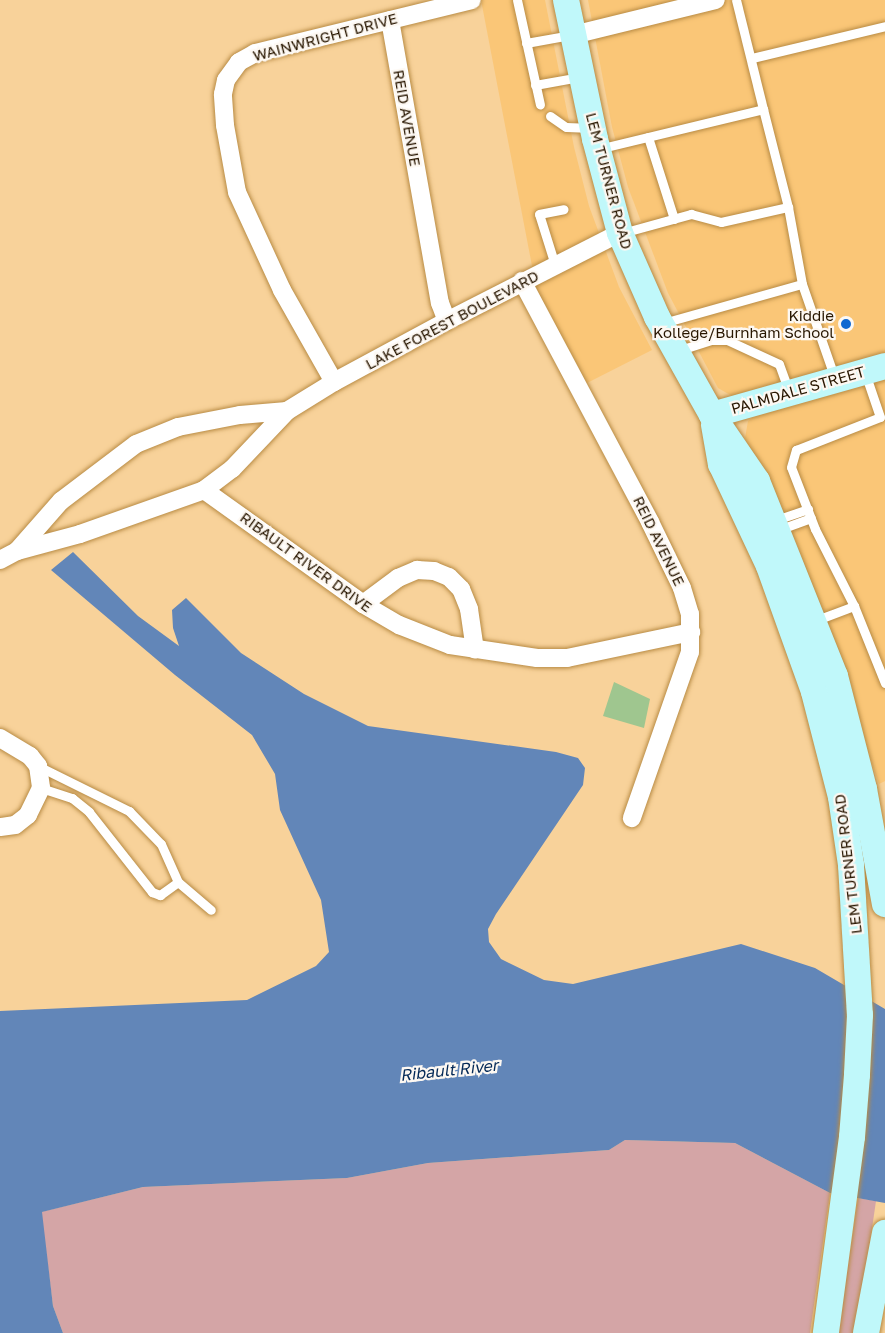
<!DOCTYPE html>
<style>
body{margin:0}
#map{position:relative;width:885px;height:1333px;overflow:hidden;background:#f8d29a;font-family:"Golos Text",sans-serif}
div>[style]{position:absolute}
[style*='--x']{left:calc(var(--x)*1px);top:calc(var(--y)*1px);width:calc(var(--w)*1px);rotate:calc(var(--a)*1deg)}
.built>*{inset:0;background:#fac677}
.green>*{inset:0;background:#d4a5a6}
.water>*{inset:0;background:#6286b8}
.building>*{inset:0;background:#9fc68f}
.roads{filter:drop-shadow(0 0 2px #b88b44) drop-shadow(0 0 2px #b88b44)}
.lane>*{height:9px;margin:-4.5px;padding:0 4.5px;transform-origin:4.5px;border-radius:4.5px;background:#fff}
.street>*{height:18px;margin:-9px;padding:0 9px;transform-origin:9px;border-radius:9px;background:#fff}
.secondary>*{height:26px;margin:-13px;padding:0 13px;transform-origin:13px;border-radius:13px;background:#c0f8fa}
.dots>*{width:16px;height:16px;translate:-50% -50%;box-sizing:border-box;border:3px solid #fdf8f2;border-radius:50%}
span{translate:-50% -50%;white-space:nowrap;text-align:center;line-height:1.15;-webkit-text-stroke:4.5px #fdf8f2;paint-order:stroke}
.street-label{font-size:15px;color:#281600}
.poi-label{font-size:15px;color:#281600}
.right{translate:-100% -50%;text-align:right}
.water-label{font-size:16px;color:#042957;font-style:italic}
</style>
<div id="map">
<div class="built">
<i style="clip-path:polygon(481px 0,545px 0,574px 147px,589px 206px,619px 287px,652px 350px,587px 383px,537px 292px)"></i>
<i style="clip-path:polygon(588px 0,885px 0,885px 356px,732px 396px,718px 388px,668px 293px,628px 187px,612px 127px)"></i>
<i style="clip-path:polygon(885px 376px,885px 781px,879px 784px,797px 544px,745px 438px,748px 421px,753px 417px)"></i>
</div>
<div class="green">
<i style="clip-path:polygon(625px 1140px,735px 1143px,830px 1193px,810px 1333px,63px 1333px,53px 1306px,41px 1212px,143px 1187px,347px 1178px,428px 1163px,609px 1150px)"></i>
<i style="clip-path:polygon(858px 1198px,876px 1201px,863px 1290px,855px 1333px,838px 1333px)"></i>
</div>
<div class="water">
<i style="clip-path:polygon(73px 552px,138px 616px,179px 646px,173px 628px,172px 610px,186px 598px,241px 653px,304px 694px,368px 726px,556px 752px,578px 758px,585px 768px,583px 785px,496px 914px,488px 929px,489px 942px,501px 959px,544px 980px,573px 984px,741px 944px,815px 968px,885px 1009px,885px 1203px,830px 1193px,735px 1143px,625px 1140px,609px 1150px,428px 1163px,347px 1178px,143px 1187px,42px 1212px,53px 1306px,63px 1333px,0 1333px,0 1011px,247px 1000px,316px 966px,329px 952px,321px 900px,280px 810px,275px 774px,252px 735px,175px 675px,51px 570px)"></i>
</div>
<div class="building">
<i style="clip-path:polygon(614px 682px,650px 699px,644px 728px,603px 716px)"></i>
</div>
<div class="roads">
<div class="lane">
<i style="--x:517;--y:0;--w:107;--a:77.6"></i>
<i style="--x:526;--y:43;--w:46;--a:-10.1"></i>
<i style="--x:752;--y:58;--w:137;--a:-13.5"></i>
<i style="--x:535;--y:85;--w:46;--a:-10.1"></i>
<i style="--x:550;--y:116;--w:19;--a:35"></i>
<i style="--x:566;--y:127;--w:26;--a:2"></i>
<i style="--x:648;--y:137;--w:86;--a:72.4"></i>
<i style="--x:598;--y:149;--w:170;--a:-13.6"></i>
<i style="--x:763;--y:109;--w:112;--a:-103.9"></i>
<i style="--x:622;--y:233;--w:72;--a:-15.4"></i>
<i style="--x:691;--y:214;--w:31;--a:15"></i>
<i style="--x:721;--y:222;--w:69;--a:-12.6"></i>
<i style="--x:555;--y:265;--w:53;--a:-107.4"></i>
<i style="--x:539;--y:214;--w:25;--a:-11"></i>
<i style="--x:802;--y:284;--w:101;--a:70.8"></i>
<i style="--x:663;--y:323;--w:144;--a:-15.7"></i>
<i style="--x:802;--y:284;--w:78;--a:-100.3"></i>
<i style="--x:788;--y:207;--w:101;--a:-104.3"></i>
<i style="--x:677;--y:351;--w:36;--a:-18"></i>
<i style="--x:711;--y:340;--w:16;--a:0"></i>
<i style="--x:727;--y:340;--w:57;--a:24.8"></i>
<i style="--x:779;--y:364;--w:30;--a:70"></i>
<i style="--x:776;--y:520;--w:34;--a:-19"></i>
<i style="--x:778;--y:530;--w:35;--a:-20"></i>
<i style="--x:854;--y:606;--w:86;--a:-116.9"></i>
<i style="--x:815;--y:529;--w:66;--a:-111.2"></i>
<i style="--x:791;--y:467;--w:18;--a:-74"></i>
<i style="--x:796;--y:450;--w:90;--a:-21.4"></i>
<i style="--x:880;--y:417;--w:46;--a:-108.8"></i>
<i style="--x:814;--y:621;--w:43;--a:-20.6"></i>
<i style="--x:854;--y:606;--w:83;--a:68.1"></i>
<i style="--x:38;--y:766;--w:102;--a:26.3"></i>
<i style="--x:129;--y:811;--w:46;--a:45.9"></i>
<i style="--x:161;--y:844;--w:42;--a:65.9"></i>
<i style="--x:178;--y:882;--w:43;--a:40.3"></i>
<i style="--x:41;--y:788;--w:33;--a:18"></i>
<i style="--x:72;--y:798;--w:22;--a:39"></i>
<i style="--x:89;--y:812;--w:102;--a:51.8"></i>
<i style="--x:152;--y:892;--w:9;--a:21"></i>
<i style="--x:160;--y:895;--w:22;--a:-36"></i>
</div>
<div class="street">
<i style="--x:390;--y:20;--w:287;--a:80"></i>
<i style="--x:440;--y:303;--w:19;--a:69"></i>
<i style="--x:573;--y:35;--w:147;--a:-13.8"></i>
<i style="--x:522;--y:281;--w:273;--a:62"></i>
<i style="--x:650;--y:522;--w:73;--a:64.1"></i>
<i style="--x:682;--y:588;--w:27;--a:73"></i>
<i style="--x:690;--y:614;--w:38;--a:90"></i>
<i style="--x:690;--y:652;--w:176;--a:109.3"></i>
<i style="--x:334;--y:382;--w:106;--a:-119.5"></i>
<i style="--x:282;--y:290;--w:108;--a:-114.7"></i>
<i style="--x:237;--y:192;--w:68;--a:-100.2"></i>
<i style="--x:225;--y:125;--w:31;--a:-94"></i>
<i style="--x:223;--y:94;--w:14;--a:-78"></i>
<i style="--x:226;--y:80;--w:22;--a:-54"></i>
<i style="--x:239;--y:62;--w:18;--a:-29"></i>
<i style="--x:255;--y:53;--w:223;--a:-13.7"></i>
<i style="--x:204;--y:490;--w:196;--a:35.6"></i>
<i style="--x:363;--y:604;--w:42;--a:30.3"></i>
<i style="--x:399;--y:625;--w:55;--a:21.4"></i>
<i style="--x:450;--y:645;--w:88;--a:8.5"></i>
<i style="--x:537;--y:658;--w:30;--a:0"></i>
<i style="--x:567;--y:658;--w:127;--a:-11.8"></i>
<i style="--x:17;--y:551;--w:67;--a:-48.7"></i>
<i style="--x:61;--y:501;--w:94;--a:-37.2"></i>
<i style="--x:136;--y:444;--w:45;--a:-22"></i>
<i style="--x:178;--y:427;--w:63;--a:-11"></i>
<i style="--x:240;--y:415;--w:47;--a:-4.9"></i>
<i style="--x:0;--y:560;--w:19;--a:-28"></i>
<i style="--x:17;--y:551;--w:65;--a:-15.1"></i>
<i style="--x:80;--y:534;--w:132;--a:-19.5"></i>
<i style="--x:204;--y:490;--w:35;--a:-37"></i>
<i style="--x:232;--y:469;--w:80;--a:-46.5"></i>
<i style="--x:287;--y:411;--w:55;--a:-31.7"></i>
<i style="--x:334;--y:382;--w:128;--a:-28.4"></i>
<i style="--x:447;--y:321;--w:194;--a:-27"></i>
<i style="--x:363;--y:604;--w:44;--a:-36.6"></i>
<i style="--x:398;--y:578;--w:21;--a:-23"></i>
<i style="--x:417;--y:570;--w:17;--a:3"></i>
<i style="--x:434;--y:571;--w:16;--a:22"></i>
<i style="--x:449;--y:577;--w:17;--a:45"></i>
<i style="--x:461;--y:589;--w:22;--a:68"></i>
<i style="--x:469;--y:609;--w:41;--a:81.7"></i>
<i style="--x:0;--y:738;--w:35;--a:31"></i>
<i style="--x:30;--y:756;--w:13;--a:51"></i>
<i style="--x:38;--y:766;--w:22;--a:82"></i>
<i style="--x:41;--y:788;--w:30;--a:116"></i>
<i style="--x:28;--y:815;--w:16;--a:142"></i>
<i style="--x:15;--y:825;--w:15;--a:172"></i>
</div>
<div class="secondary">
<i style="--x:566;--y:0;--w:142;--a:78.2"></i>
<i style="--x:595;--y:139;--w:97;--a:75.1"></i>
<i style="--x:620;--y:233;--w:92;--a:66.2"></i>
<i style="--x:657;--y:317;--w:112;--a:60.7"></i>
<i style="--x:712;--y:415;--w:80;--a:55.7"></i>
<i style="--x:757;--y:481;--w:210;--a:68.2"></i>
<i style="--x:835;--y:676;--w:117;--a:75.6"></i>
<i style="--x:864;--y:789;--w:117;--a:79.7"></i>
<i style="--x:712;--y:415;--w:180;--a:-15.8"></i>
<i style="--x:714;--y:425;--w:40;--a:80"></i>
<i style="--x:721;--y:464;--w:113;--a:64.8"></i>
<i style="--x:769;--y:566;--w:134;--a:70.3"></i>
<i style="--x:814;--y:692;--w:108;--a:75.6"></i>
<i style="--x:841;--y:797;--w:69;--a:81.6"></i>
<i style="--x:851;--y:865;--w:150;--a:86.6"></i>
<i style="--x:860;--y:1015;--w:60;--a:92.9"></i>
<i style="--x:857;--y:1075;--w:62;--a:94.6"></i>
<i style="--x:852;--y:1137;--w:198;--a:97.6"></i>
<i style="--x:866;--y:1333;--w:102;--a:-79.2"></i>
</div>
</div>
<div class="dots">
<i style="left:846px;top:324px;background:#0f68d1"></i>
</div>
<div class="street-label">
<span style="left:325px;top:37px;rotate:-15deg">WAINWRIGHT DRIVE</span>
<span style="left:407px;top:118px;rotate:80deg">REID AVENUE</span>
<span style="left:609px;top:181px;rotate:75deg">LEM TURNER ROAD</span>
<span style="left:452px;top:320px;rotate:-28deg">LAKE FOREST BOULEVARD</span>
<span style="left:798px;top:390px;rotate:-16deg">PALMDALE STREET</span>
<span style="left:659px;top:541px;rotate:64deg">REID AVENUE</span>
<span style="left:306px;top:562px;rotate:36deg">RIBAULT RIVER DRIVE</span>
<span style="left:848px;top:864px;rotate:-97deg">LEM TURNER ROAD</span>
</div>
<div class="poi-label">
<span class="right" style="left:834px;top:324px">Kiddie<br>Kollege/Burnham School</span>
</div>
<div class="water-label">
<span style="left:449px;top:1070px;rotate:-6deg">Ribault River</span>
</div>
</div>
